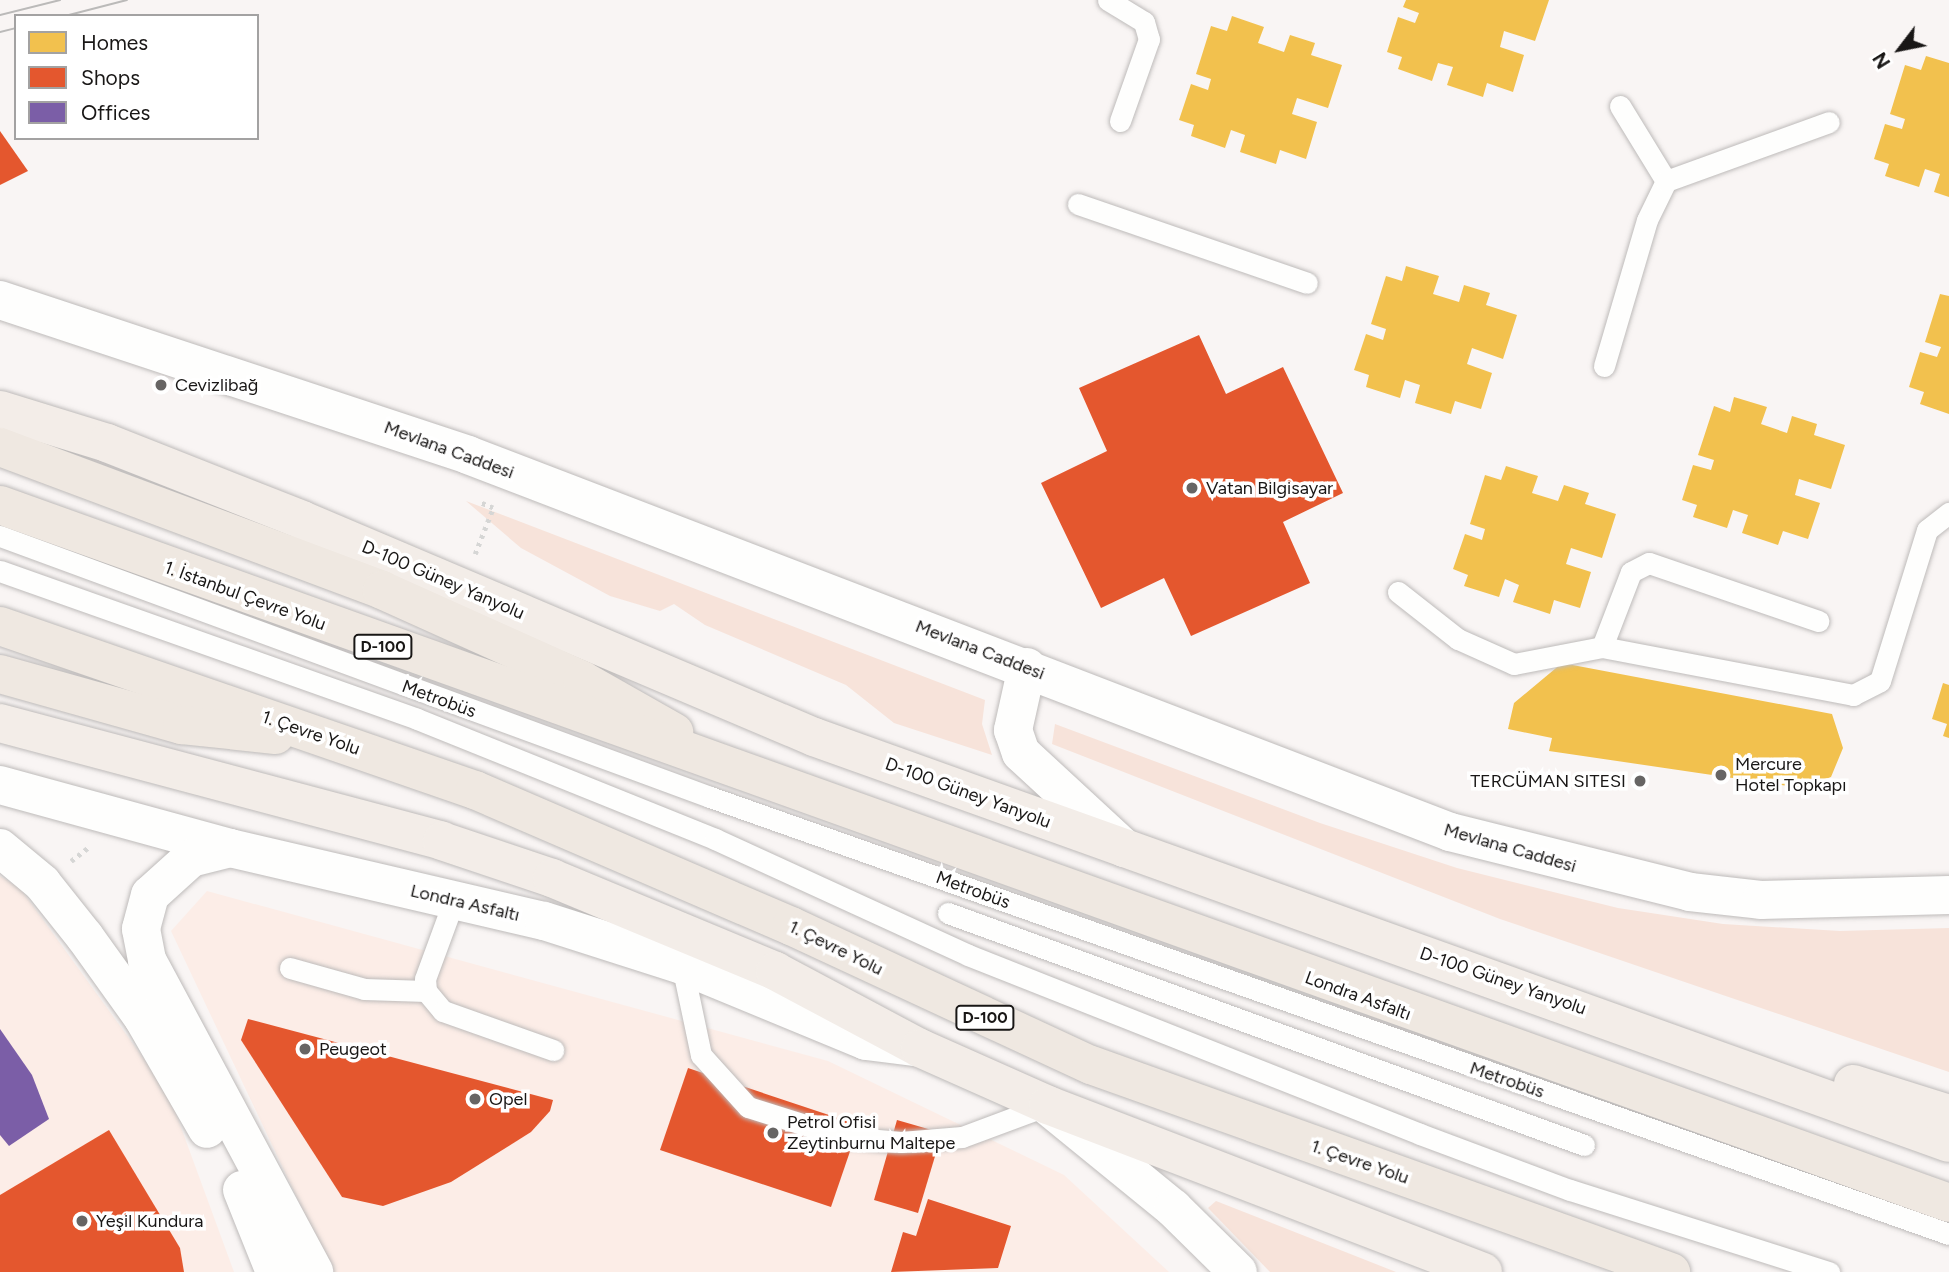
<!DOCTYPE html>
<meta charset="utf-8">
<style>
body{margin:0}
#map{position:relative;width:1949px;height:1272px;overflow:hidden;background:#f9f5f4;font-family:Figtree,sans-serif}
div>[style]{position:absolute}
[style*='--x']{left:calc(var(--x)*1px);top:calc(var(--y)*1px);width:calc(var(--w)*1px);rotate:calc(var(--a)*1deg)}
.commercial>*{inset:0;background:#fcede7}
.green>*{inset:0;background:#f7e3da}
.homes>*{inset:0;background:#f2c14e}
.shops>*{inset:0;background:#e4572e}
.offices>*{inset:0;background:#7b5ea7}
.path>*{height:4.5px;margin-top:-2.25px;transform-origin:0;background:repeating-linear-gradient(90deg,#d6d6d5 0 3.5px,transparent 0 8.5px)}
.roads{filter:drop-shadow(0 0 2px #bebbba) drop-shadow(0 0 2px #bebbba)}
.service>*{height:21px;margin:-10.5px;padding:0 10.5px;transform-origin:10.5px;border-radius:10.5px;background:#fefefd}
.secondary>*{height:38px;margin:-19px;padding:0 19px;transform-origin:19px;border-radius:19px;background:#fefefd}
.primary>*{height:38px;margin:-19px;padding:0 19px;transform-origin:19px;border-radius:19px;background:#f3ede8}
.trunk>*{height:38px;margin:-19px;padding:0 19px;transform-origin:19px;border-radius:19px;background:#efe8e1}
.tram>*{height:2px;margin:-1px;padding:0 1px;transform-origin:1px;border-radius:1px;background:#bbbab9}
.dots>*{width:19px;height:19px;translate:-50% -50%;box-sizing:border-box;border:4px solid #fff;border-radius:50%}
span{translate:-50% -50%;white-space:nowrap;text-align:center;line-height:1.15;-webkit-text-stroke:7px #fff;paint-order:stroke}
.shield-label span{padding:2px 5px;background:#fff;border:2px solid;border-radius:5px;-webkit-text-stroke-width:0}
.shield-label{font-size:16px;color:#191716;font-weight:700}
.poi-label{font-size:18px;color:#191716}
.left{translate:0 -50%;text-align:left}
.right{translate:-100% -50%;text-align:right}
.street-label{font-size:18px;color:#191716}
.legend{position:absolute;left:14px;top:14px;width:245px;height:126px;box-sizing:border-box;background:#fff;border:2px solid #a3a2a2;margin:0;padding:9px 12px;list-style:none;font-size:21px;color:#191716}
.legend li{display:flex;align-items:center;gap:14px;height:35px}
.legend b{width:35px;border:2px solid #a3a2a2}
.north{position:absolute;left:1865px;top:14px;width:70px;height:70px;-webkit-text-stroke:5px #fff;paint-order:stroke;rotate:238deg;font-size:19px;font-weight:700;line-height:28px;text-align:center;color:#191716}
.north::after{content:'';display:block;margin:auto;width:24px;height:32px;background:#191716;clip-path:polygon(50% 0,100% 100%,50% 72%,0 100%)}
</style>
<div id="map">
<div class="commercial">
<i style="clip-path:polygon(0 876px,20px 888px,168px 1092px,234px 1272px,0 1272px)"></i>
<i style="clip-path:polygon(207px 891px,828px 1061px,1064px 1175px,1169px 1272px,332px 1272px,171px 931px)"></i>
</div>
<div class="green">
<i style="clip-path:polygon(466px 501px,985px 700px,982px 724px,992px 755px,894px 723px,846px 685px,705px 625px,674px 604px,660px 611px,610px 596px,521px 548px)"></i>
<i style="clip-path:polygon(1055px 724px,1320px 823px,1457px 868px,1618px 908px,1723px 924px,1840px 931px,1949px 928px,1949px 1072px,1500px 919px,1052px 744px)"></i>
<i style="clip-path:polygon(1216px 1201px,1396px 1272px,1270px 1272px,1208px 1208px)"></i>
</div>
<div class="homes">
<i style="clip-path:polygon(1406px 0,1549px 0,1535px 41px,1504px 31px,1500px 47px,1524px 55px,1513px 92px,1487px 83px,1483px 97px,1447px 85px,1453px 67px,1438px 63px,1432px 81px,1398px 69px,1402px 57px,1387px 52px,1398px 17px,1415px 23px,1419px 13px,1403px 7px)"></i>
<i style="clip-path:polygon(1232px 16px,1264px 27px,1258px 43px,1284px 52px,1290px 35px,1315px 43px,1311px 55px,1342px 65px,1328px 108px,1297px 98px,1292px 114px,1317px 122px,1306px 159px,1280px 150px,1276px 164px,1240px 152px,1245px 135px,1231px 130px,1225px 148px,1191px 136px,1194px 125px,1179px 120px,1191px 84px,1208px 90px,1211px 79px,1196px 74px,1211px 26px,1227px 31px)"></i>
<i style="clip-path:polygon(1926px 56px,1949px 63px,1949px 197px,1934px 192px,1940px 174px,1925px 169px,1919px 187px,1885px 176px,1889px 164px,1874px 159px,1885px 124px,1902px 129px,1905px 119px,1890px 114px,1905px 65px,1921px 70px)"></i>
<i style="clip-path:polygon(1406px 266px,1439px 276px,1433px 294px,1459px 302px,1464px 285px,1490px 293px,1486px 305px,1517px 315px,1503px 359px,1472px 348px,1467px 364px,1492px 373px,1481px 409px,1455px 401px,1451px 414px,1415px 403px,1420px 385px,1405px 380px,1400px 398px,1366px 387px,1369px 375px,1354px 370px,1366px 334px,1383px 340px,1386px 329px,1371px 324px,1386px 276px,1402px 281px)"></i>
<i style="clip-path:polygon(1940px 294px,1949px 296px,1949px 414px,1920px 404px,1924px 392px,1909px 387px,1920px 352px,1937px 357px,1941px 347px,1925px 342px)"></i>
<i style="clip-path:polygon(1734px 397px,1767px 407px,1761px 424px,1787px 433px,1792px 416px,1817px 424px,1814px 435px,1845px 445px,1831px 489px,1799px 479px,1795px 495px,1820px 503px,1808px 539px,1783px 531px,1778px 545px,1742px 533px,1748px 515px,1733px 510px,1727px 528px,1693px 517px,1697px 505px,1682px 500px,1693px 465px,1711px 470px,1714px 460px,1698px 455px,1714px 406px,1730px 412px)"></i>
<i style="clip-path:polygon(1506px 466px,1538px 476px,1532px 493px,1558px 501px,1564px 485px,1589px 493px,1585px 504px,1616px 514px,1602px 558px,1571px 548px,1566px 564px,1591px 572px,1580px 608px,1554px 600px,1550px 614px,1513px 602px,1519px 585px,1505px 579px,1499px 597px,1464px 586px,1468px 575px,1453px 569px,1465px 534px,1482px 540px,1485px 529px,1470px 524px,1485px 475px,1501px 480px)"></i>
<i style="clip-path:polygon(1562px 663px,1832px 714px,1843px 748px,1831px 777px,1801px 788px,1549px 751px,1552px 738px,1508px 729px,1514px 703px)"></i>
<i style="clip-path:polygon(1943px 683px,1949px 685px,1949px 738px,1943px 736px,1947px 724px,1932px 719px)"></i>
</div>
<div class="shops">
<i style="clip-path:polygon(0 131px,28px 171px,0 185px)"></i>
<i style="clip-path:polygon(1199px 335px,1226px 394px,1283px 367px,1343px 493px,1283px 522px,1310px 583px,1191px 636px,1164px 578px,1101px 608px,1041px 483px,1107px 451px,1079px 388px)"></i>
<i style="clip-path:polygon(248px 1019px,553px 1100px,550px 1111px,531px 1132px,451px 1182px,383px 1206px,342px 1197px,241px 1040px)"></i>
<i style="clip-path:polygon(688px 1068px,859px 1125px,831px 1207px,660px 1150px)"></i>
<i style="clip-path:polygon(897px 1120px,942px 1133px,918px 1213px,874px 1200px)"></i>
<i style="clip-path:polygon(109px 1130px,180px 1248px,184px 1272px,0 1272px,0 1195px)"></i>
<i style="clip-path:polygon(928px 1199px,1011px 1226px,998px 1268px,891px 1272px,903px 1232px,916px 1236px)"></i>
</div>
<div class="offices">
<i style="clip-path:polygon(0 1029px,32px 1075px,49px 1119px,9px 1146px,0 1135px)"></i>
</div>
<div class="path">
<i style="--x:475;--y:554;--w:49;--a:-68.6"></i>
<i style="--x:493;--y:508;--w:13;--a:-157"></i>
<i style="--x:71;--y:861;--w:23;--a:-38"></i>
</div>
<div class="roads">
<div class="service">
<i style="--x:1108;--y:0;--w:42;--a:31.4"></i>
<i style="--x:1144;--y:22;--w:18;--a:74"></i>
<i style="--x:1149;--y:39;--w:87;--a:109.5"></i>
<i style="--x:1620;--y:106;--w:88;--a:58.5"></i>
<i style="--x:1078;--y:204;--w:242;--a:19"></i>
<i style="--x:1604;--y:366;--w:152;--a:-73.6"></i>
<i style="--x:1647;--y:220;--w:43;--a:-64"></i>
<i style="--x:1666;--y:181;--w:173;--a:-19.9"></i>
<i style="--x:0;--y:536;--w:756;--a:20.18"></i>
<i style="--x:710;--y:797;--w:1314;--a:19.43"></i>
<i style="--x:0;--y:571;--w:442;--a:19.5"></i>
<i style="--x:417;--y:719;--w:321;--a:21.9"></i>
<i style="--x:715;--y:839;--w:278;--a:24.6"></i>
<i style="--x:968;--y:955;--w:486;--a:21.6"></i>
<i style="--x:1420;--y:1134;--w:160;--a:20.5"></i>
<i style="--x:1570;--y:1190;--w:272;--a:17.6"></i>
<i style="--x:1398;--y:592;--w:76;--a:38.1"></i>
<i style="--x:1458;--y:639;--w:61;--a:24.1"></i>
<i style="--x:1514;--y:664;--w:90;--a:-10.9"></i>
<i style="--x:1602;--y:647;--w:256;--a:10.8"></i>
<i style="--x:1853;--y:695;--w:30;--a:-27"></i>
<i style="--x:1880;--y:681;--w:158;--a:-72.7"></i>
<i style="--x:1927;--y:530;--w:28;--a:-38"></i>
<i style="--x:1602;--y:647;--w:80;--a:-68.9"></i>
<i style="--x:1631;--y:572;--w:20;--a:-27"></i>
<i style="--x:1649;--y:563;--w:179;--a:18.9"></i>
<i style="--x:454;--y:900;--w:84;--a:110.2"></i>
<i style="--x:425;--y:979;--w:12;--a:85"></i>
<i style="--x:426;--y:991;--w:26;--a:50"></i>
<i style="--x:443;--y:1011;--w:117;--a:19.5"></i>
<i style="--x:948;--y:913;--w:677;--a:20.04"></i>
<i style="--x:682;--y:965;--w:92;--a:78.1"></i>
<i style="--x:701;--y:1055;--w:70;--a:47.9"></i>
<i style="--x:748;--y:1107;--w:100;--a:17.5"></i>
<i style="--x:843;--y:1137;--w:58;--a:4.9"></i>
<i style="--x:901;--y:1142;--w:61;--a:-4.7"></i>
<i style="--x:962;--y:1137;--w:92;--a:-20.4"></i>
<i style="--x:290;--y:968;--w:77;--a:15.8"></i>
<i style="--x:364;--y:989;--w:62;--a:1.8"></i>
</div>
<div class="secondary">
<i style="--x:0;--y:300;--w:493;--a:18.3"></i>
<i style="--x:468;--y:455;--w:1052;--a:21"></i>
<i style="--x:1450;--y:832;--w:247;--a:14"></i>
<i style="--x:1690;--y:892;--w:71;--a:6.4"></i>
<i style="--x:1761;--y:900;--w:188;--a:-1.5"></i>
<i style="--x:1027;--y:667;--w:65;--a:102.5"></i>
<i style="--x:1013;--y:730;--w:24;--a:71"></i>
<i style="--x:1021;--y:753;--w:140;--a:42.7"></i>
<i style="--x:0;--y:785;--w:238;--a:15.3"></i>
<i style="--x:230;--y:848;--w:322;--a:13.1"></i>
<i style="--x:544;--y:921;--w:145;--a:17.7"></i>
<i style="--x:682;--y:965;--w:199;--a:22.4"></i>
<i style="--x:866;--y:1041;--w:48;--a:7.1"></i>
<i style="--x:0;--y:848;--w:55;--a:39.8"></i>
<i style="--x:42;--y:883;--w:69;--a:51.5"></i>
<i style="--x:85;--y:937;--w:100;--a:54.4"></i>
<i style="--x:143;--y:1018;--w:128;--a:60"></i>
<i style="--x:230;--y:848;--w:40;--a:165.6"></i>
<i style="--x:191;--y:858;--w:55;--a:137.9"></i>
<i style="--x:150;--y:895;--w:35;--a:105"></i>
<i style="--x:141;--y:929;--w:32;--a:79"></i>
<i style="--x:147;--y:960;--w:354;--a:61.8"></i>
<i style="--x:1049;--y:1107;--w:160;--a:39.2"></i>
<i style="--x:1173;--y:1208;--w:91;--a:44.6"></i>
<i style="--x:242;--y:1190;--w:88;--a:68.1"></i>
</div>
<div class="primary">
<i style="--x:0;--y:410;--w:112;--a:17.1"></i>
<i style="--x:107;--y:443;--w:210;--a:21.5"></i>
<i style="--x:302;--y:520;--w:556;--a:22.97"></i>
<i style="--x:814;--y:737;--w:1205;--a:19.68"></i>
<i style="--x:0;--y:723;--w:457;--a:14.9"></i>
<i style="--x:442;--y:841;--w:116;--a:18.6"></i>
<i style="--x:552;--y:878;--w:242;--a:22.6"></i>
<i style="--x:775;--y:971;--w:164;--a:28"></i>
<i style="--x:920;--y:1048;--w:140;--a:24"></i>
<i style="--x:1048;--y:1105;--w:466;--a:21"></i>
<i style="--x:1853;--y:1084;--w:101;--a:17.4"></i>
</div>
<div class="trunk">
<i style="--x:0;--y:447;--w:408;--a:20.5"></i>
<i style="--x:382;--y:590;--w:219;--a:24.2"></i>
<i style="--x:582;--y:680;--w:106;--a:29.5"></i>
<i style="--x:0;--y:505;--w:2070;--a:19.7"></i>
<i style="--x:0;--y:626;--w:503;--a:19.05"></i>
<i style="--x:475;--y:790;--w:344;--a:23.3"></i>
<i style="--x:791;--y:926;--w:331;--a:24.9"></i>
<i style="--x:1091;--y:1065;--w:616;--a:19.64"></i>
<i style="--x:0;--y:674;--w:189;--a:15.7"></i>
<i style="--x:182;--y:725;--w:94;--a:6.1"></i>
</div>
</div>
<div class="tram">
<i style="--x:0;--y:15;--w:62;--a:-14"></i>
<i style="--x:65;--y:16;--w:64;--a:-14.5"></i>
<i style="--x:0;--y:32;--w:16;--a:-14"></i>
</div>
<div class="dots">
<i style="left:161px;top:385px;background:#676564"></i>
<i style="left:1192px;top:488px;background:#676564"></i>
<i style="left:1721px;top:775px;background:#676564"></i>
<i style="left:1640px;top:781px;background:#676564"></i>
<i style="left:305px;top:1049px;background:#676564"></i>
<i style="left:475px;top:1099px;background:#676564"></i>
<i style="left:773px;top:1133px;background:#676564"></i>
<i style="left:82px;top:1221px;background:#676564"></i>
</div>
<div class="shield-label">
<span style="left:383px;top:647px">D-100</span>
<span style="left:985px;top:1018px">D-100</span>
</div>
<div class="poi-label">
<span class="left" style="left:175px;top:385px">Cevizlibağ</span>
<span class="left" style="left:1206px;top:488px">Vatan Bilgisayar</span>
<span class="left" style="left:1735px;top:775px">Mercure<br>Hotel Topkapı</span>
<span class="right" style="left:1626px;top:781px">TERCÜMAN SITESI</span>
<span class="left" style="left:319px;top:1049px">Peugeot</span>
<span class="left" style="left:489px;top:1099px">Opel</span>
<span class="left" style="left:787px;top:1133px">Petrol Ofisi<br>Zeytinburnu Maltepe</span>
<span class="left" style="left:96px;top:1221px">Yeşil Kundura</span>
</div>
<div class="street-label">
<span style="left:449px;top:450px;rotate:20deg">Mevlana Caddesi</span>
<span style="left:443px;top:580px;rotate:23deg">D-100 Güney Yanyolu</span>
<span style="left:245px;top:596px;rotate:20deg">1. İstanbul Çevre Yolu</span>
<span style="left:980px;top:650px;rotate:21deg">Mevlana Caddesi</span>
<span style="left:439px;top:699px;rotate:20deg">Metrobüs</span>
<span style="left:311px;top:733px;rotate:19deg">1. Çevre Yolu</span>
<span style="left:968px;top:793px;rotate:20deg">D-100 Güney Yanyolu</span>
<span style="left:1510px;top:848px;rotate:16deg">Mevlana Caddesi</span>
<span style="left:973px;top:890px;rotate:20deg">Metrobüs</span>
<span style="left:465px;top:903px;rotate:13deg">Londra Asfaltı</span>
<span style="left:836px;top:948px;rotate:26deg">1. Çevre Yolu</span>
<span style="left:1503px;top:981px;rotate:19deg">D-100 Güney Yanyolu</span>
<span style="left:1358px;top:996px;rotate:20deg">Londra Asfaltı</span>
<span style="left:1507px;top:1080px;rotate:19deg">Metrobüs</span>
<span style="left:1360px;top:1162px;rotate:19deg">1. Çevre Yolu</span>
</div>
<ul class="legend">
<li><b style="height:19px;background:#f2c14e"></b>Homes</li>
<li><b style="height:19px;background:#e4572e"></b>Shops</li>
<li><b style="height:19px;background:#7b5ea7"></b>Offices</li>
</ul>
<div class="north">N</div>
</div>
